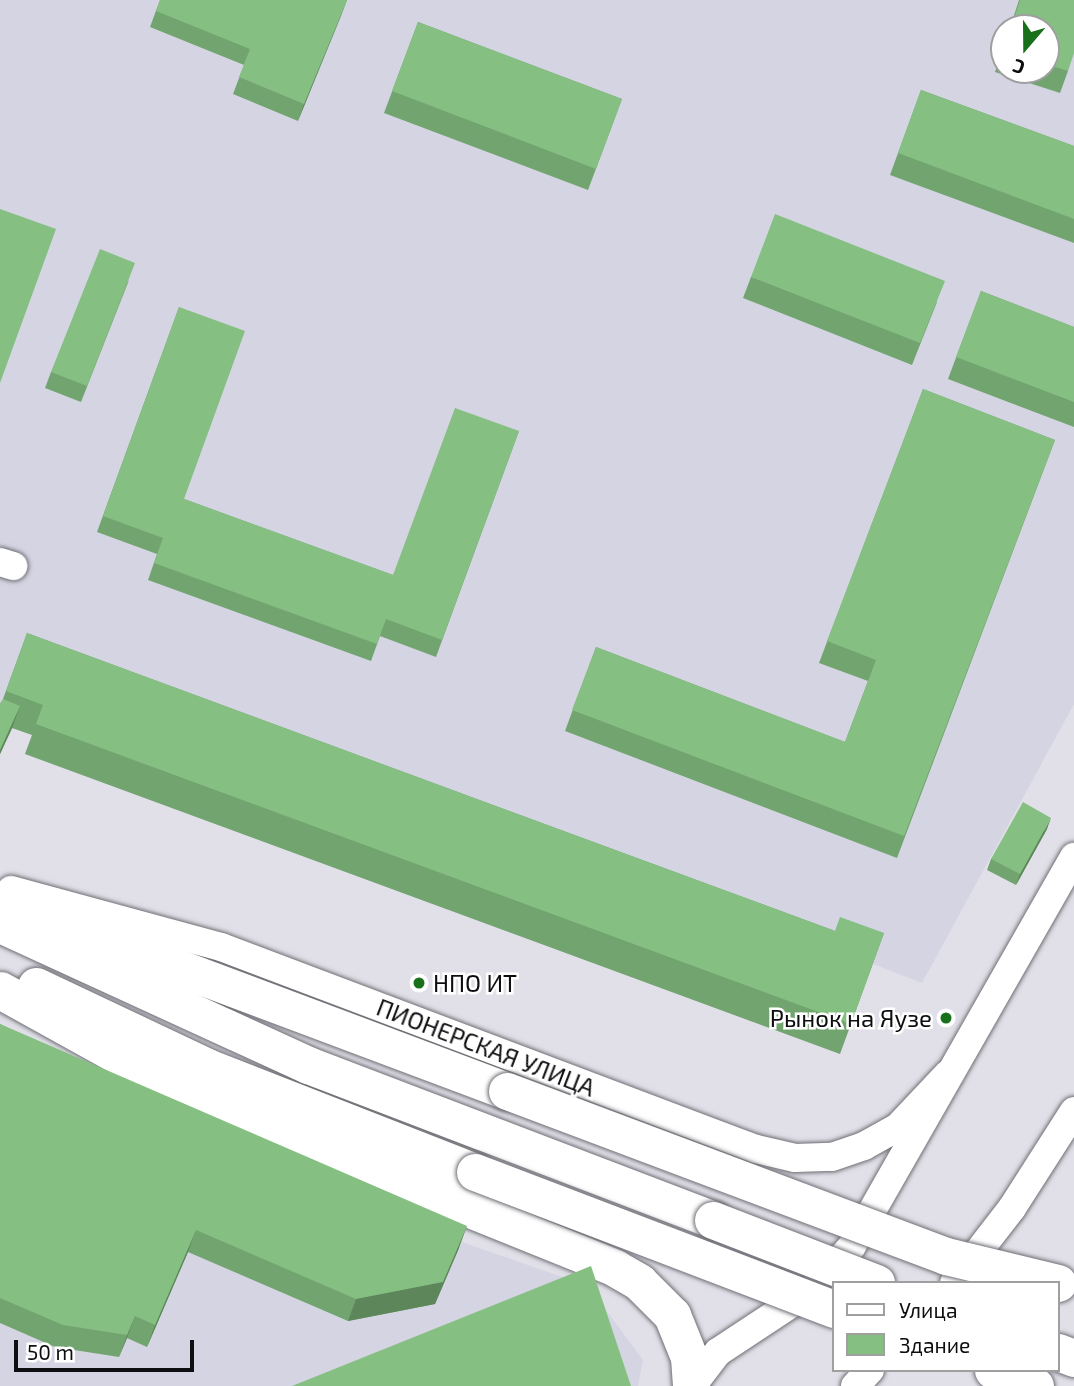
<!DOCTYPE html>
<meta charset="utf-8">
<style>
body{margin:0}
#map{position:relative;width:1074px;height:1386px;overflow:hidden;background:#e1e0e8;font-family:"Exo 2",sans-serif}
div>[style]{position:absolute}
[style*='--x']{left:calc(var(--x)*1px);top:calc(var(--y)*1px);width:calc(var(--w)*1px);rotate:calc(var(--a)*1deg)}
.built>*{inset:0;background:#d4d4e3}
.roads{filter:drop-shadow(0 0 2px #6f6f76) drop-shadow(0 0 2px #6f6f76)}
.minor>*{height:28px;margin:-14px;padding:0 14px;transform-origin:14px;border-radius:14px;background:#fff}
.major>*{height:37px;margin:-18.5px;padding:0 18.5px;transform-origin:18.5px;border-radius:18.5px;background:#fff}
.bridges{filter:drop-shadow(0 0 2px #6f6f76) drop-shadow(0 0 2px #6f6f76)}
.major-bridge>*{height:37px;margin:-18.5px;padding:0 18.5px;transform-origin:18.5px;border-radius:18.5px;background:#fff}
.wall>*{inset:0;background:#72a470}
.shaded-wall>*{inset:0;background:#5d865b}
.building>*{inset:0;background:#85bf82}
.dots>*{width:19px;height:19px;translate:-50% -50%;box-sizing:border-box;border:4px solid #fff;border-radius:50%}
span{translate:-50% -50%;white-space:nowrap;text-align:center;line-height:1.15;-webkit-text-stroke:5px #fff;paint-order:stroke}
.poi-label{font-size:24px;color:#0e0e11}
.left{translate:0 -50%;text-align:left}
.right{translate:-100% -50%;text-align:right}
.street-label{font-size:24px;color:#0e0e11}
.legend{position:absolute;left:832px;top:1281px;width:228px;height:91px;box-sizing:border-box;background:#fff;border:2px solid #9f9fa0;margin:0;padding:9px 12px;list-style:none;font-size:21px;color:#0e0e11}
.legend li{display:flex;align-items:center;gap:14px;height:35px}
.legend b{width:35px;border:2px solid #9f9fa0}
.north{position:absolute;left:990px;top:14px;width:70px;height:70px;box-sizing:border-box;background:#fff;border:2px solid #9f9fa0;border-radius:50%;rotate:200deg;font-size:19px;font-weight:700;line-height:28px;text-align:center;color:#0e0e11}
.north::after{content:'';display:block;margin:auto;width:24px;height:32px;background:#19701b;clip-path:polygon(50% 0,100% 100%,50% 72%,0 100%)}
.scale{position:absolute;left:14px;top:1340px;width:180px;height:32px;box-sizing:border-box;border:4px solid #0e0e11;border-top:0;padding-left:9px;font-size:21px;line-height:24px;white-space:nowrap;color:#0e0e11;-webkit-text-stroke:5px #fff;paint-order:stroke}
</style>
<div id="map">
<div class="built">
<i style="clip-path:polygon(evenodd,0 0,1074px 0,1074px 704px,922px 983px,873px 964px,840px 1054px,25px 754px,32px 735px,13px 728px,0 754px,0 0,1004px 28px,1046px 28px,1046px 70px,1004px 70px,1004px 28px)"></i>
<i style="clip-path:polygon(0 1049px,459px 1248px,462px 1242px,588px 1286px,643px 1360px,638px 1386px,0 1386px)"></i>
</div>
<div class="roads">
<div class="minor">
<i style="--x:0;--y:562;--w:14;--a:17"></i>
<i style="--x:11;--y:890;--w:218;--a:15.2"></i>
<i style="--x:221;--y:947;--w:572;--a:20.69"></i>
<i style="--x:756;--y:1149;--w:40;--a:13"></i>
<i style="--x:795;--y:1158;--w:37;--a:-2"></i>
<i style="--x:832;--y:1157;--w:34;--a:-19"></i>
<i style="--x:864;--y:1146;--w:38;--a:-29"></i>
<i style="--x:897;--y:1128;--w:74;--a:-46.6"></i>
<i style="--x:954;--y:1283;--w:95;--a:-52.3"></i>
<i style="--x:1012;--y:1208;--w:115;--a:-57.4"></i>
<i style="--x:692;--y:1386;--w:43;--a:-52.6"></i>
<i style="--x:718;--y:1352;--w:113;--a:-33.4"></i>
<i style="--x:812;--y:1290;--w:59;--a:-47.7"></i>
<i style="--x:852;--y:1246;--w:448;--a:-60.3"></i>
<i style="--x:855;--y:1386;--w:22;--a:-47"></i>
</div>
<div class="major">
<i style="--x:0;--y:901;--w:541;--a:20.54"></i>
<i style="--x:0;--y:924;--w:339;--a:24.6"></i>
<i style="--x:308;--y:1065;--w:434;--a:20.9"></i>
<i style="--x:36;--y:986;--w:189;--a:25.3"></i>
<i style="--x:207;--y:1067;--w:288;--a:21.4"></i>
<i style="--x:0;--y:990;--w:223;--a:29"></i>
<i style="--x:195;--y:1098;--w:453;--a:22"></i>
<i style="--x:615;--y:1268;--w:28;--a:30"></i>
<i style="--x:639;--y:1282;--w:47;--a:45"></i>
<i style="--x:672;--y:1315;--w:45;--a:68"></i>
<i style="--x:689;--y:1357;--w:29;--a:86"></i>
<i style="--x:1058;--y:1352;--w:17;--a:21"></i>
<i style="--x:993;--y:1370;--w:45;--a:20.9"></i>
</div>
</div>
<div class="bridges">
<div class="major-bridge">
<i style="--x:507;--y:1091;--w:469;--a:20.6"></i>
<i style="--x:946;--y:1256;--w:115;--a:13.6"></i>
<i style="--x:475;--y:1172;--w:384;--a:20.9"></i>
<i style="--x:713;--y:1220;--w:175;--a:21.1"></i>
</div>
</div>
<div class="wall">
<i style="clip-path:polygon(160px 0,347px 0,298px 121px,233px 94px,244px 65px,150px 27px)"></i>
<i style="clip-path:polygon(1019px 0,1074px 0,1068px 71px,1060px 93px,995px 72px,1004px 45px,1004px 70px,1046px 70px,1046px 28px,1010px 28px)"></i>
<i style="clip-path:polygon(418px 22px,622px 99px,588px 190px,384px 113px)"></i>
<i style="clip-path:polygon(921px 90px,1074px 146px,1074px 243px,890px 175px)"></i>
<i style="clip-path:polygon(751px 277px,937px 302px,912px 365px,743px 298px)"></i>
<i style="clip-path:polygon(129px 280px,81px 402px,45px 388px,51px 372px)"></i>
<i style="clip-path:polygon(981px 291px,1074px 327px,1074px 427px,948px 379px)"></i>
<i style="clip-path:polygon(179px 307px,184px 499px,393px 575px,519px 431px,436px 657px,380px 636px,371px 661px,148px 580px,157px 554px,97px 532px)"></i>
<i style="clip-path:polygon(923px 389px,1055px 440px,897px 858px,565px 731px,596px 647px,845px 742px,868px 681px,819px 663px)"></i>
<i style="clip-path:polygon(27px 633px,835px 931px,884px 933px,840px 1054px,25px 754px,32px 735px,12px 728px,0 754px,0 704px,3px 699px)"></i>
<i style="clip-path:polygon(1047px 829px,1016px 885px,987px 870px,991px 859px)"></i>
<i style="clip-path:polygon(0 1024px,459px 1248px,435px 1304px,348px 1321px,188px 1252px,147px 1347px,127px 1338px,119px 1357px,55px 1347px,0 1323px)"></i>
</div>
<div class="shaded-wall">
<i style="clip-path:polygon(347px 0,341px 16px,298px 121px,304px 104px)"></i>
<i style="clip-path:polygon(20px 706px,12px 728px,0 754px,0 750px)"></i>
<i style="clip-path:polygon(1051px 818px,1047px 829px,1016px 885px,1020px 874px)"></i>
<i style="clip-path:polygon(467px 1226px,459px 1248px,435px 1304px,348px 1321px,356px 1299px)"></i>
<i style="clip-path:polygon(196px 1230px,188px 1252px,147px 1347px,155px 1325px)"></i>
<i style="clip-path:polygon(135px 1316px,127px 1338px,119px 1357px,127px 1335px)"></i>
</div>
<div class="building">
<i style="clip-path:polygon(160px 0,347px 0,304px 104px,239px 77px,250px 49px,156px 11px)"></i>
<i style="clip-path:polygon(1020px 0,1074px 0,1074px 53px,1068px 71px,1046px 64px,1046px 28px,1011px 28px)"></i>
<i style="clip-path:polygon(418px 22px,622px 99px,596px 169px,392px 91px)"></i>
<i style="clip-path:polygon(921px 90px,1074px 146px,1074px 219px,898px 153px)"></i>
<i style="clip-path:polygon(0 209px,56px 229px,0 383px)"></i>
<i style="clip-path:polygon(775px 214px,945px 281px,920px 343px,751px 277px)"></i>
<i style="clip-path:polygon(100px 249px,135px 263px,87px 386px,51px 372px)"></i>
<i style="clip-path:polygon(981px 291px,1074px 327px,1074px 402px,956px 357px)"></i>
<i style="clip-path:polygon(179px 307px,245px 331px,184px 499px,393px 575px,455px 408px,519px 431px,442px 640px,386px 619px,377px 644px,154px 563px,163px 538px,103px 516px)"></i>
<i style="clip-path:polygon(923px 389px,1055px 440px,904px 836px,572px 710px,596px 647px,845px 742px,876px 660px,827px 641px)"></i>
<i style="clip-path:polygon(27px 633px,835px 931px,840px 917px,884px 933px,851px 1024px,36px 724px,43px 705px,6px 691px)"></i>
<i style="clip-path:polygon(3px 699px,20px 706px,0 750px,0 704px)"></i>
<i style="clip-path:polygon(1023px 802px,1051px 818px,1020px 874px,991px 859px)"></i>
<i style="clip-path:polygon(0 1024px,467px 1226px,443px 1282px,356px 1299px,196px 1230px,155px 1325px,135px 1316px,127px 1335px,63px 1325px,0 1298px)"></i>
<i style="clip-path:polygon(591px 1266px,631px 1386px,292px 1386px)"></i>
</div>
<div class="dots">
<i style="left:419px;top:983px;background:#19701b"></i>
<i style="left:946px;top:1018px;background:#19701b"></i>
</div>
<div class="poi-label">
<span class="left" style="left:433px;top:983px">НПО ИТ</span>
<span class="right" style="left:932px;top:1018px">Рынок на Яузе</span>
</div>
<div class="street-label">
<span style="left:486px;top:1047px;rotate:21deg">ПИОНЕРСКАЯ УЛИЦА</span>
</div>
<ul class="legend">
<li><b style="height:9px;background:#fff"></b>Улица</li>
<li><b style="height:19px;background:#85bf82"></b>Здание</li>
</ul>
<div class="north">С</div>
<div class="scale">50 m</div>
</div>
